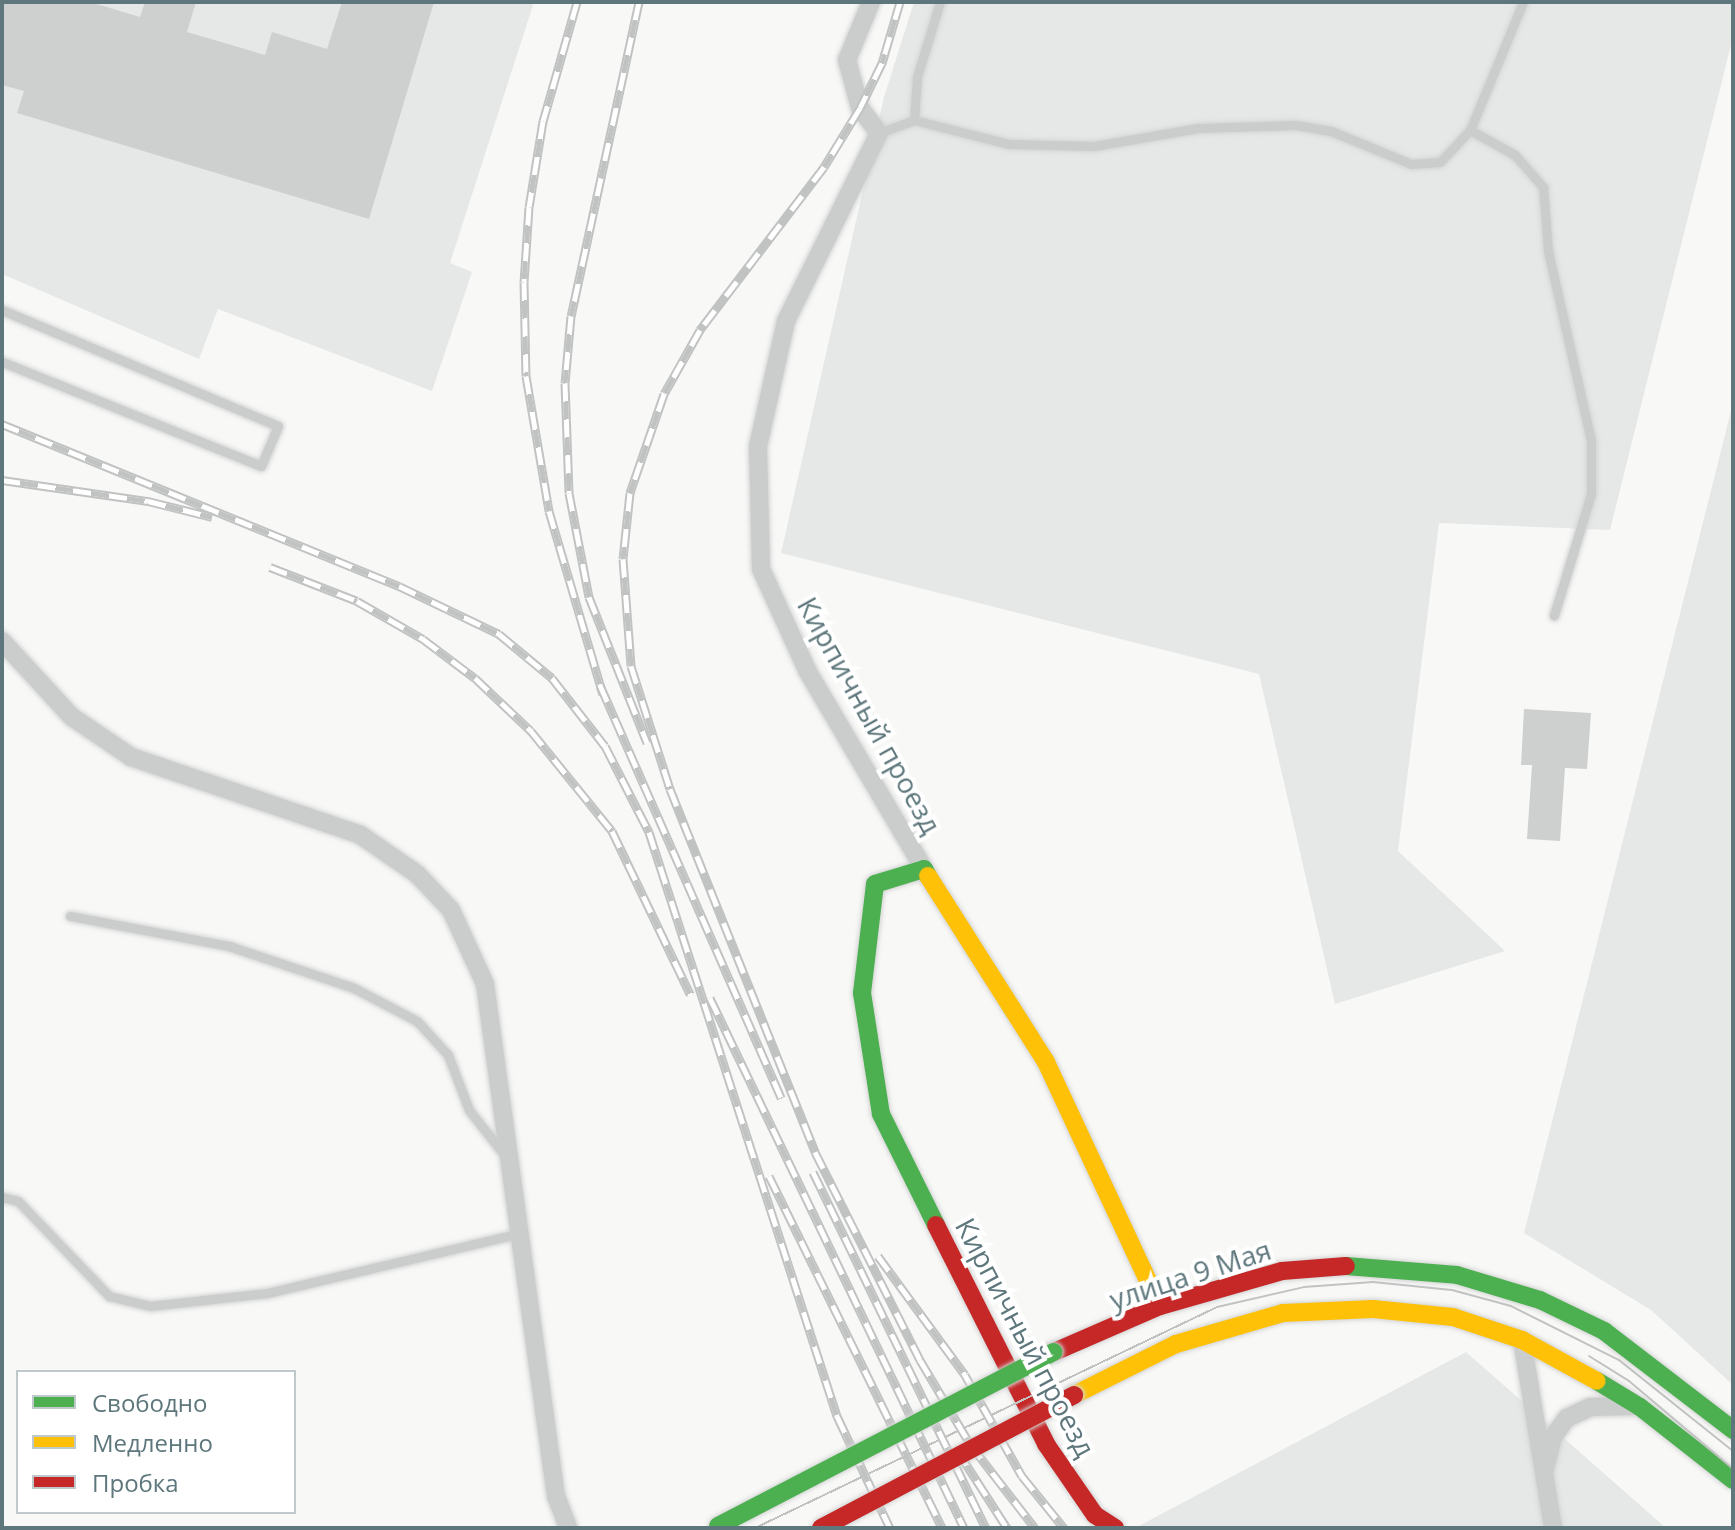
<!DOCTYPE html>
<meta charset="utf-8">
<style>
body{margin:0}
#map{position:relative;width:1735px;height:1530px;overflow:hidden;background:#f8f8f7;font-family:"Open Sans",sans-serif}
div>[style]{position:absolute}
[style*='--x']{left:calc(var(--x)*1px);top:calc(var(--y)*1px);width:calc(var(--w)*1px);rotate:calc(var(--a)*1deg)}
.built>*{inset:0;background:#e6e8e7}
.building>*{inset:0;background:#ced0d0}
.roads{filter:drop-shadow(0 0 2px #d3d4d4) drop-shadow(0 0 2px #d3d4d4)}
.lane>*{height:9px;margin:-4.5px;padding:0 4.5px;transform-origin:4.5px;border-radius:4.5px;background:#cbcdcd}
.street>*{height:18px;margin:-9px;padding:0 9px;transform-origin:9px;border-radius:9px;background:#cbcdcd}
.fast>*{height:18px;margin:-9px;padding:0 9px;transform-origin:9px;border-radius:9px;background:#4caf50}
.slow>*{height:18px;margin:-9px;padding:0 9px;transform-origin:9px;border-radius:9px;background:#ffc107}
.jam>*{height:18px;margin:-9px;padding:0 9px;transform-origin:9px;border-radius:9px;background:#c62828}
.tram>*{height:2px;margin:-1px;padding:0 1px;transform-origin:1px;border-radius:1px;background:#c1c3c3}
.rail>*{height:9px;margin-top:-4.5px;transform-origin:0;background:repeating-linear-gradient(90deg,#fff 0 18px,#c1c3c3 0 36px);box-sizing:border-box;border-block:2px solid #c1c3c3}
.bridges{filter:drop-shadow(0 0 2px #d3d5d4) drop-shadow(0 0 2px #d3d5d4)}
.fast-bridge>*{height:18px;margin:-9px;padding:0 9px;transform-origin:9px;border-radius:9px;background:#4caf50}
.jam-bridge>*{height:18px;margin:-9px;padding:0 9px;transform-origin:9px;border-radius:9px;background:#c62828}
span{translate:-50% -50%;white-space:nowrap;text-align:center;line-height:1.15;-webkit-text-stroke:8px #fff;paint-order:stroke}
.street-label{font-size:28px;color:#5e777c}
.frame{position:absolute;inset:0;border:4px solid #5e777c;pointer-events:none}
.legend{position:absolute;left:16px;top:1370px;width:280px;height:144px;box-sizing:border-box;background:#fff;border:2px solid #bfc9cb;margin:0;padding:10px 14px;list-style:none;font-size:24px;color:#5e777c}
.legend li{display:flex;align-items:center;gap:16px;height:40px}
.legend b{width:40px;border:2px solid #bfc9cb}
</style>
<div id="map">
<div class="built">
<i style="clip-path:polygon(2px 2px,534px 2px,450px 263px,472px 272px,432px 391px,218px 309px,199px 359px,2px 274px)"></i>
<i style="clip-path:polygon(914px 2px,1733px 2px,1733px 37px,1610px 530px,1439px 523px,1398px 851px,1505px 951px,1335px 1004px,1259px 674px,781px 553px,884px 97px)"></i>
<i style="clip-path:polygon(1733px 403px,1733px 1385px,1651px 1310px,1524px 1233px)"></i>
<i style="clip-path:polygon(1466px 1352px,1666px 1528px,1135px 1528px)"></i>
</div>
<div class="building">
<i style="clip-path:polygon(2px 2px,90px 2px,140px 17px,145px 2px,196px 2px,187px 32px,265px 55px,272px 32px,327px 49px,342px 2px,434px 2px,369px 219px,17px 113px,24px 91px,2px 85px)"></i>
<i style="clip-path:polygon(1524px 709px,1591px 713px,1587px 769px,1565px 768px,1560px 841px,1527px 839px,1532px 765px,1521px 765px)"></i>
</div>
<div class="roads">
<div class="lane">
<i style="--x:914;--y:120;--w:43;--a:-86"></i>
<i style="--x:917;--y:77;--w:78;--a:-73"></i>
<i style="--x:1470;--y:130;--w:51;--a:29.1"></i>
<i style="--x:1515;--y:155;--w:43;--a:48.8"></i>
<i style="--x:1543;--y:187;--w:64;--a:85.5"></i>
<i style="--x:1548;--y:251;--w:194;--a:77.2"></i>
<i style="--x:1591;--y:440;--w:54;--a:90"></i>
<i style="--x:1591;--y:494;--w:127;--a:107"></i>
<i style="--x:879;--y:133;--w:37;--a:-20"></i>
<i style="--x:914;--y:120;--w:98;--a:14.2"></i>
<i style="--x:1009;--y:144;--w:85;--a:1.3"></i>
<i style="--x:1094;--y:146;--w:106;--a:-9.8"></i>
<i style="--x:1198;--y:128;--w:98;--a:-1.8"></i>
<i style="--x:1296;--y:125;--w:36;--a:10"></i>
<i style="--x:1331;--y:131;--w:87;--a:22.4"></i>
<i style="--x:1411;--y:164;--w:29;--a:-4"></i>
<i style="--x:1440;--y:162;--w:44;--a:-46.8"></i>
<i style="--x:1470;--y:130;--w:139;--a:-67.5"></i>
<i style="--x:2;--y:310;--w:299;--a:22.8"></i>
<i style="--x:278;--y:426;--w:43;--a:113"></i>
<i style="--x:261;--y:466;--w:279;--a:-158.1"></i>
<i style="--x:70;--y:916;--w:162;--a:10.7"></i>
<i style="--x:229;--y:946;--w:132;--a:18.6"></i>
<i style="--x:354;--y:988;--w:71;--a:27.6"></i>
<i style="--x:417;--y:1021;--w:46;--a:47.6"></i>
<i style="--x:448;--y:1055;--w:59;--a:69.1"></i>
<i style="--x:469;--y:1110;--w:60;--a:51.8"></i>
<i style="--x:2;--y:1197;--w:16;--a:14"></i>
<i style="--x:18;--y:1201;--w:132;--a:46.2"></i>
<i style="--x:109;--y:1296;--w:42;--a:13.7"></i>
<i style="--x:150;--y:1306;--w:118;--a:-6.3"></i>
<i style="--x:267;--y:1293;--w:260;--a:-13.3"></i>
</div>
<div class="street">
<i style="--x:871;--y:2;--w:63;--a:112.5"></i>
<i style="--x:847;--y:60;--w:50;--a:74.8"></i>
<i style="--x:860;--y:108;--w:31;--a:53"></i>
<i style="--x:879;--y:133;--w:210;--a:116.3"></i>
<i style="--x:786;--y:321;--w:128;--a:102.6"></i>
<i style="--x:758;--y:446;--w:123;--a:88.6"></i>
<i style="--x:761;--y:569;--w:113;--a:65.5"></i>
<i style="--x:808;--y:672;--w:229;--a:59.5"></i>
<i style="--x:2;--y:641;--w:103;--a:47.4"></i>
<i style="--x:72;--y:717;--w:71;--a:34.1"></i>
<i style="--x:131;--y:757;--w:241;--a:18.7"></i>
<i style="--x:359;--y:834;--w:70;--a:34.6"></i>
<i style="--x:417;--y:874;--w:50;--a:46.6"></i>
<i style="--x:451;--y:910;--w:81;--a:65.3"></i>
<i style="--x:485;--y:984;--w:517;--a:82.11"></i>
<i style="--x:556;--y:1496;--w:34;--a:69"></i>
<i style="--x:1522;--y:1340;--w:191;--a:80.6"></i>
<i style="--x:1545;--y:1469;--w:33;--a:-76"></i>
<i style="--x:1553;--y:1437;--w:24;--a:-54"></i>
<i style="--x:1567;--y:1418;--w:26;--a:-25"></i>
<i style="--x:1591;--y:1407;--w:43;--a:-1.3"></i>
</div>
<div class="fast">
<i style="--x:928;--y:876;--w:8;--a:-120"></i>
<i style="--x:924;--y:869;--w:51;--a:163"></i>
<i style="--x:875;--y:884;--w:110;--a:96.8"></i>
<i style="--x:862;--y:993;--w:122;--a:81.1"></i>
<i style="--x:881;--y:1114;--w:124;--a:63.6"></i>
<i style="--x:1346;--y:1266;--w:111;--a:4.6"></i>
<i style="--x:1457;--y:1275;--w:87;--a:16.8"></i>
<i style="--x:1540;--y:1300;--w:71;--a:25.8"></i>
<i style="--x:1604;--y:1331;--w:163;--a:37.5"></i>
<i style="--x:1597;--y:1381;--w:50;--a:31.2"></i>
<i style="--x:1640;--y:1407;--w:118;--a:38.1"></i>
</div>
<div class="slow">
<i style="--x:928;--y:876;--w:220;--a:57.6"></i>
<i style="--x:1046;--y:1062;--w:269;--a:65"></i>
<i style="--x:1074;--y:1395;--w:114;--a:-26.6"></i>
<i style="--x:1176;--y:1344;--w:111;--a:-16.2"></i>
<i style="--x:1283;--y:1313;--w:90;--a:-2.5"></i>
<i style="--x:1373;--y:1309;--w:80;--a:5.7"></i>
<i style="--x:1453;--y:1317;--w:73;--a:18.4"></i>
<i style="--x:1522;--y:1340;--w:85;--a:28.7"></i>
</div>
<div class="jam">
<i style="--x:936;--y:1225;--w:245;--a:63.3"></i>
<i style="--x:1046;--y:1444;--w:86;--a:55.4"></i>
<i style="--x:1095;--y:1515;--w:24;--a:33"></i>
<i style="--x:1054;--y:1352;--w:116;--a:-23.5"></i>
<i style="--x:1160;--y:1306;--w:127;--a:-16"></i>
<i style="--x:1282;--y:1271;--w:64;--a:-4.5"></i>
</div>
</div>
<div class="tram">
<i style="--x:1589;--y:1356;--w:47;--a:32"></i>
<i style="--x:1629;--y:1381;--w:136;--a:40.2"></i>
<i style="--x:755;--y:1528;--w:512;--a:-25.56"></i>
<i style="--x:1217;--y:1307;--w:89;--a:-12.9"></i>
<i style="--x:1304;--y:1287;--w:69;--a:-4.1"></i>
<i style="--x:1373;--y:1282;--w:79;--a:5.8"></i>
<i style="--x:1452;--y:1290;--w:61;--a:15.2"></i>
<i style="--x:1511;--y:1306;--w:121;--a:26.6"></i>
<i style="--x:1619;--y:1360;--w:146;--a:38.6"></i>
</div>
<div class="rail">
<i style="--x:577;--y:2;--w:124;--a:105.9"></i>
<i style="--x:543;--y:121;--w:87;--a:99.2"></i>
<i style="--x:529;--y:207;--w:75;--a:93.8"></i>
<i style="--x:524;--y:282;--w:94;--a:88.8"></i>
<i style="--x:526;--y:376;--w:137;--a:80.3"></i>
<i style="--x:549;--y:511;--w:191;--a:73.6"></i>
<i style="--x:639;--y:2;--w:321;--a:102.2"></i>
<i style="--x:571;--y:316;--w:67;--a:95.1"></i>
<i style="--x:565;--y:383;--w:110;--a:87.9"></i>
<i style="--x:569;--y:493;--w:106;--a:79.1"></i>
<i style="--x:589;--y:597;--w:157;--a:68.3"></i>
<i style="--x:900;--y:2;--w:64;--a:106.4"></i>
<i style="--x:882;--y:63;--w:50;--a:116.1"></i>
<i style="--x:860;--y:108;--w:69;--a:121.4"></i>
<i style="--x:824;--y:167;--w:205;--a:127.3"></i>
<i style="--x:700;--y:330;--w:73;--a:119.4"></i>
<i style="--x:664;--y:394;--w:105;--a:109"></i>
<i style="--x:630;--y:493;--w:66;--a:96.1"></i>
<i style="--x:623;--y:559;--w:107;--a:85.7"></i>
<i style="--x:631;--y:666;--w:129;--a:72.4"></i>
<i style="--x:670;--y:789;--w:391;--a:68.2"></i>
<i style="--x:815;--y:1152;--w:233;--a:63.2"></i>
<i style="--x:920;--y:1360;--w:98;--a:59.2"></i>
<i style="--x:970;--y:1444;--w:106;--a:52.3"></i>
<i style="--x:2;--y:424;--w:429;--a:22.2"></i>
<i style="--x:399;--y:586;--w:111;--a:25.6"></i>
<i style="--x:499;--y:634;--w:69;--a:39.7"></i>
<i style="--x:552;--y:678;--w:86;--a:52.1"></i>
<i style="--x:605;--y:746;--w:97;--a:62.9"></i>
<i style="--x:649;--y:832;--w:614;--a:72.16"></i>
<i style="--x:837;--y:1416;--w:124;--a:64.7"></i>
<i style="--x:2;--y:480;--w:148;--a:8.2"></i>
<i style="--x:148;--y:501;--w:66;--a:14"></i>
<i style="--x:270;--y:567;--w:93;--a:21.3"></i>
<i style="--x:357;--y:601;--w:76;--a:29.9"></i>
<i style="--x:423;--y:639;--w:65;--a:36.9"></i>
<i style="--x:475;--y:678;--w:77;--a:43.4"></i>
<i style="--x:531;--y:731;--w:129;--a:51"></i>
<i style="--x:612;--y:831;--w:181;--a:64.4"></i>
<i style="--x:600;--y:685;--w:451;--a:66.3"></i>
<i style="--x:710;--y:998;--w:588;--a:64.39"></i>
<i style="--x:813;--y:1172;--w:396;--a:64.1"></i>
<i style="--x:769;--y:1176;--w:392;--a:63.8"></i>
<i style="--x:878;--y:1256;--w:147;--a:53.8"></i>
<i style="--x:965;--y:1375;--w:116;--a:60.6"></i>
<i style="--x:1022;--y:1476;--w:67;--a:51.1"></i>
<i style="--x:957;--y:1450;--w:93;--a:57.3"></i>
</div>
<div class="bridges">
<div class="fast-bridge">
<i style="--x:718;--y:1526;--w:378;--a:-27.4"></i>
</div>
<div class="jam-bridge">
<i style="--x:821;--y:1528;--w:286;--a:-27.7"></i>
</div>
</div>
<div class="street-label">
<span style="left:870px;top:715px;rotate:61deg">Кирпичный проезд</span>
<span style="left:1190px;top:1274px;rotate:-18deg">улица 9 Мая</span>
<span style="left:1026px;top:1337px;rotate:62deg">Кирпичный проезд</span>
</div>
<div class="frame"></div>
<ul class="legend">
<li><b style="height:10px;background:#4caf50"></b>Свободно</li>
<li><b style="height:10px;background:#ffc107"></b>Медленно</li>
<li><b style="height:10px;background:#c62828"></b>Пробка</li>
</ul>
</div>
